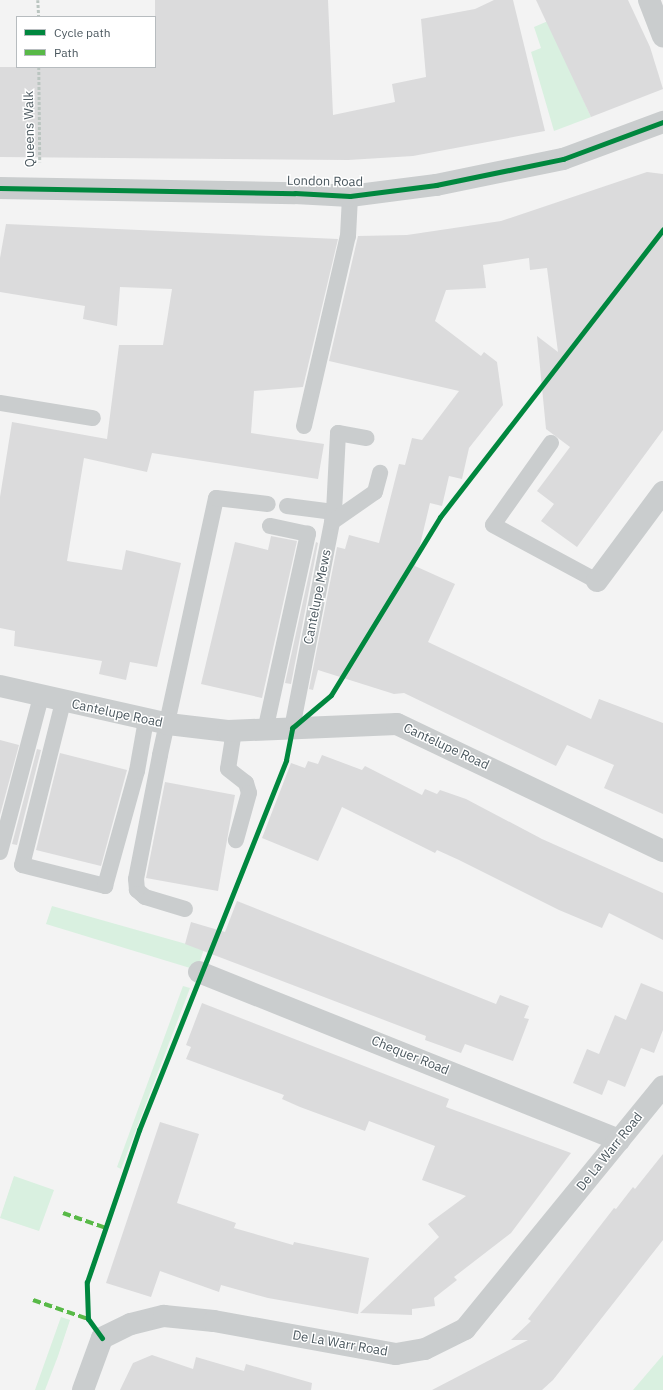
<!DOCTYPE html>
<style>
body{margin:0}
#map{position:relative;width:663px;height:1390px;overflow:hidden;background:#f3f3f3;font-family:"IBM Plex Sans",sans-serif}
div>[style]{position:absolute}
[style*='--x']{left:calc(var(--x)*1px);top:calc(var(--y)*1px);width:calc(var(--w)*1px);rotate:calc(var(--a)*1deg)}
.green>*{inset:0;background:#d9f0e0}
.building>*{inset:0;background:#dbdbdc}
.path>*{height:2.5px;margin-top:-1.25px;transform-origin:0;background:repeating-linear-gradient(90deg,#bac5c0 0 3px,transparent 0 5px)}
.service>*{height:16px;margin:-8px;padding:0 8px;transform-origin:8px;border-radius:8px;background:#cacdce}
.minor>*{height:22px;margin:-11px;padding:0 11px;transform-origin:11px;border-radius:11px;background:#cacdce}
.tertiary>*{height:22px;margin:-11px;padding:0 11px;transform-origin:11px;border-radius:11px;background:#cacdce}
.quiet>*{height:4px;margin-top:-2px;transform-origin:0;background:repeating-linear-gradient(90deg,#58b947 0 8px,transparent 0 12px)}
.cycleway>*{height:5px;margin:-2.5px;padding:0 2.5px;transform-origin:2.5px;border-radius:2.5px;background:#00873e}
span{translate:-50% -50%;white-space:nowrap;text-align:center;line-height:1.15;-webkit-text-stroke:3px #fff;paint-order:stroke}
.street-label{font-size:13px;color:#4a575e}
.legend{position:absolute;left:16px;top:16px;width:140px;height:52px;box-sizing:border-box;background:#fff;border:1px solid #b7bcbf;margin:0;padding:5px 7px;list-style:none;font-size:12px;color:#4a575e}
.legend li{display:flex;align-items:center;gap:8px;height:20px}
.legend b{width:20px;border:1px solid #b7bcbf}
</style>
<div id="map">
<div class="green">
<i style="clip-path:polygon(548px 21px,591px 117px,554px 131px,531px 52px,541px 48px,534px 27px)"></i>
<i style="clip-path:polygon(52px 906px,204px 949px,197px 970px,190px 968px,46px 924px)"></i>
<i style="clip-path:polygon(183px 986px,190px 988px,121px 1169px,117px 1167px)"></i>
<i style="clip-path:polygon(14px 1176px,54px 1190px,39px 1231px,0 1218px)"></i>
<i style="clip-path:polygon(61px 1317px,70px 1320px,58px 1356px,45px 1390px,35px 1390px)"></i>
<i style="clip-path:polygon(663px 1355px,663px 1390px,633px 1390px)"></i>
</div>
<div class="building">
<i style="clip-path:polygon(155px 0,328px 0,333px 115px,395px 102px,392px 84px,426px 77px,421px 19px,475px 9px,494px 0,513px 0,545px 131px,413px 156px,348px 160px,0 157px,0 67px,155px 67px)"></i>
<i style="clip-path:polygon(536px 0,628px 0,650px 47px,663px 89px,591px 117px)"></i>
<i style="clip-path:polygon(647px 172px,663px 174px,663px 430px,577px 547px,541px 521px,554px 504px,537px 491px,570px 447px,546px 429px,537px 336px,558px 352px,547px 268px,530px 270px,529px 258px,483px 265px,486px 288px,446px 290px,435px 321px,481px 356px,484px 352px,497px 362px,503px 405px,469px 448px,462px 479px,449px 476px,442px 506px,430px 503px,415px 566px,455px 584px,428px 642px,591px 719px,599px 699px,663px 723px,663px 814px,604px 788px,614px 765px,567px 745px,556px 766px,404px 693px,394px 694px,318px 670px,313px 690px,309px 689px,337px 547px,345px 549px,349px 535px,379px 543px,399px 464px,405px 465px,412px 438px,422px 440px,459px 391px,329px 361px,358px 236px,407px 235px,501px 221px)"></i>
<i style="clip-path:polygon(6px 224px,338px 239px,303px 387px,254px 391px,251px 433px,324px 444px,318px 479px,152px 453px,147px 472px,84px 458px,67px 561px,122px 570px,126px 550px,181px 563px,157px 667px,130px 662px,126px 680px,99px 674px,102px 661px,14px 646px,15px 631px,0 628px,0 497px,12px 422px,107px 439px,119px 345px,163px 345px,172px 289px,120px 287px,117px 326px,83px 319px,85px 306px,0 292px,0 258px)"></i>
<i style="clip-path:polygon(271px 536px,297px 541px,262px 698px,201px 684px,235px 542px,268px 550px)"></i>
<i style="clip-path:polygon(316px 542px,318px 543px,291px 684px,285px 683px)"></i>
<i style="clip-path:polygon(0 740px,19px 745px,0 815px)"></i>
<i style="clip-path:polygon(37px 749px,41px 750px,17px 845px,12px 844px)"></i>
<i style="clip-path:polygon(60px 753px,127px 770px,101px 866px,36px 850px)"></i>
<i style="clip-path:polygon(322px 755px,362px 770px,365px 766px,422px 795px,425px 789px,437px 794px,440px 790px,466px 799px,542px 839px,663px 893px,663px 940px,609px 913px,602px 928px,559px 910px,459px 860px,437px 850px,435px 853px,342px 807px,318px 861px,262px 838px,291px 763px,305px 768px,308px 761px,318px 764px)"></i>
<i style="clip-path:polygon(165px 782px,235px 795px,218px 891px,146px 878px)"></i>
<i style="clip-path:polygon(237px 901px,496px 1004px,500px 995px,529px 1006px,524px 1018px,529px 1019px,513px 1061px,465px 1044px,461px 1053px,425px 1040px,426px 1036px,185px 944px,191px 922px,225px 932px)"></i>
<i style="clip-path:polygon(641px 983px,663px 992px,663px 1030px,654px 1053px,641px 1048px,625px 1087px,608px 1080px,602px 1095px,573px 1083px,587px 1049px,599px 1054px,615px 1015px,626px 1020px)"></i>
<i style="clip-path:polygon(202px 1003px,449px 1099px,446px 1107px,571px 1153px,511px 1233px,454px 1277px,457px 1280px,434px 1298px,435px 1306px,412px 1309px,412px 1315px,360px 1313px,439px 1237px,428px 1224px,466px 1196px,422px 1180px,435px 1146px,369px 1121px,365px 1131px,300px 1107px,282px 1099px,284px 1095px,186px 1059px,191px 1047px,186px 1045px)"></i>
<i style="clip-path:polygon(160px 1122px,199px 1134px,177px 1203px,236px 1223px,234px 1228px,293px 1245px,294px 1242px,369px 1258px,358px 1314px,268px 1298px,221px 1285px,219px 1292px,160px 1271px,151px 1297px,106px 1283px)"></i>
<i style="clip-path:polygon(663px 1154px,663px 1240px,553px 1380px,542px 1390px,432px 1390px,528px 1340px,511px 1340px,531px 1321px,528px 1319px,614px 1208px,616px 1209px,633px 1187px,635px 1189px)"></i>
<i style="clip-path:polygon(152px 1355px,193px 1369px,196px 1357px,244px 1371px,246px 1364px,312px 1383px,311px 1390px,120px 1390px,133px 1363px)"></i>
</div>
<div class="path">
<i style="--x:38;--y:0;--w:17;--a:87"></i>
<i style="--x:39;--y:67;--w:95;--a:89.4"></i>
</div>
<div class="service">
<i style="--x:0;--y:403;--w:94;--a:9.2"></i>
<i style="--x:304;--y:426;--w:195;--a:-77"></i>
<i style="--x:348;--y:236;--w:40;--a:-87.1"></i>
<i style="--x:551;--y:443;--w:100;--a:125.3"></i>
<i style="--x:493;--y:525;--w:118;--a:28.3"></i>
<i style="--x:287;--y:506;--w:47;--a:7.3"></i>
<i style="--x:334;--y:512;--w:220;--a:101"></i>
<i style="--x:334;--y:512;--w:79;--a:-87.1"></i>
<i style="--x:338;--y:433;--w:29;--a:10"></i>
<i style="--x:332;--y:522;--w:52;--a:-34.9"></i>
<i style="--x:375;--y:492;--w:20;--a:-75"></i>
<i style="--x:63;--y:702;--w:168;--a:104.1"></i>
<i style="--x:22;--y:865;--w:86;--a:14.2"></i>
<i style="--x:105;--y:886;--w:119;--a:-74.5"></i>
<i style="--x:137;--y:771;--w:52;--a:-80"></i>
<i style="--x:234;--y:731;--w:38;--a:99"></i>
<i style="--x:228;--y:769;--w:23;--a:38"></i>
<i style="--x:246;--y:783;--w:10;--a:73"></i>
<i style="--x:249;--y:793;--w:49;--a:105.5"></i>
<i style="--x:265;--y:731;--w:202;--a:-77.7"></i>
<i style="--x:308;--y:534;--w:39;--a:-168"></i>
<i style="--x:0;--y:852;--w:160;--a:-75.2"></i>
<i style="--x:185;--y:909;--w:42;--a:-163.3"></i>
<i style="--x:145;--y:897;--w:11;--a:-139"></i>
<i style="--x:137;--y:890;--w:11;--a:-95"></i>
<i style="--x:136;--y:879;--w:126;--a:-79"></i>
<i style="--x:160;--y:755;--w:263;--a:-77.7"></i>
<i style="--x:216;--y:498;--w:52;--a:6.6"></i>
</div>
<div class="minor">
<i style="--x:649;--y:0;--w:39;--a:69"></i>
<i style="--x:597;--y:581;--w:111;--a:-53.4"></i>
<i style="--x:0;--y:686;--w:172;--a:12.7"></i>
<i style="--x:168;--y:724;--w:60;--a:6.7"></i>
<i style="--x:228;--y:731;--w:169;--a:-2.4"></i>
<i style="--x:397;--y:724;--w:295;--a:25.5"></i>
<i style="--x:199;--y:972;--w:453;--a:21.8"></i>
<i style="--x:83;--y:1390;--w:55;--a:-69.9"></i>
<i style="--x:102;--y:1338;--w:32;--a:-26"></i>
<i style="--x:131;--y:1324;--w:34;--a:-14"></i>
<i style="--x:164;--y:1316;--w:50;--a:5.7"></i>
<i style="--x:214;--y:1321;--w:185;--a:10.3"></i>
<i style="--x:396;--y:1354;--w:29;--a:-10"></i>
<i style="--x:425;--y:1349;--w:45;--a:-26.6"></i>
<i style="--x:465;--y:1329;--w:313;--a:-50.8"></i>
</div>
<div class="tertiary">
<i style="--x:0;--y:188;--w:295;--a:1"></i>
<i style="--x:295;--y:193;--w:55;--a:3.1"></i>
<i style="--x:350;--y:196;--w:87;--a:-7.3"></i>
<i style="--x:436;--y:185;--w:130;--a:-11.6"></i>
<i style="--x:563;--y:159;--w:107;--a:-20.3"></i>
</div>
<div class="quiet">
<i style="--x:63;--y:1213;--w:46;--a:19.2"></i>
<i style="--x:33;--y:1300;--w:58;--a:19.1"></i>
</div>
<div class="cycleway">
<i style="--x:0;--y:188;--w:295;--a:1"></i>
<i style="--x:295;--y:193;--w:55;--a:3.1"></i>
<i style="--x:350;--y:196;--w:87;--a:-7.3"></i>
<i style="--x:436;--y:185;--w:130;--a:-11.6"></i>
<i style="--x:563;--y:159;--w:107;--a:-20.3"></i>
<i style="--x:102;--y:1338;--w:24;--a:-126"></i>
<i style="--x:88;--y:1319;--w:37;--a:-92"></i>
<i style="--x:87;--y:1282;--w:161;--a:-71.1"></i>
<i style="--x:139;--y:1130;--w:398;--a:-68.3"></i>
<i style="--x:286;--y:760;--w:33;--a:-79"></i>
<i style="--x:292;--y:728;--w:51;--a:-40.2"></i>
<i style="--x:331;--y:695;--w:209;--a:-58.5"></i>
<i style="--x:440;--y:517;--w:364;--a:-52.2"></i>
</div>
<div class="street-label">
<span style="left:30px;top:129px;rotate:-91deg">Queens Walk</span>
<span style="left:325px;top:182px;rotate:1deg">London Road</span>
<span style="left:318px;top:597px;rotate:-79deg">Cantelupe Mews</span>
<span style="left:117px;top:714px;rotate:12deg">Cantelupe Road</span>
<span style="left:446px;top:747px;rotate:25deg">Cantelupe Road</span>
<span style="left:410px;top:1056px;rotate:22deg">Chequer Road</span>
<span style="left:610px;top:1152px;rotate:-51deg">De La Warr Road</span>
<span style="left:340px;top:1344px;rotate:10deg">De La Warr Road</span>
</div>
<ul class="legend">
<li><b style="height:5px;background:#00873e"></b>Cycle path</li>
<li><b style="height:5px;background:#58b947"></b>Path</li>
</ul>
</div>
